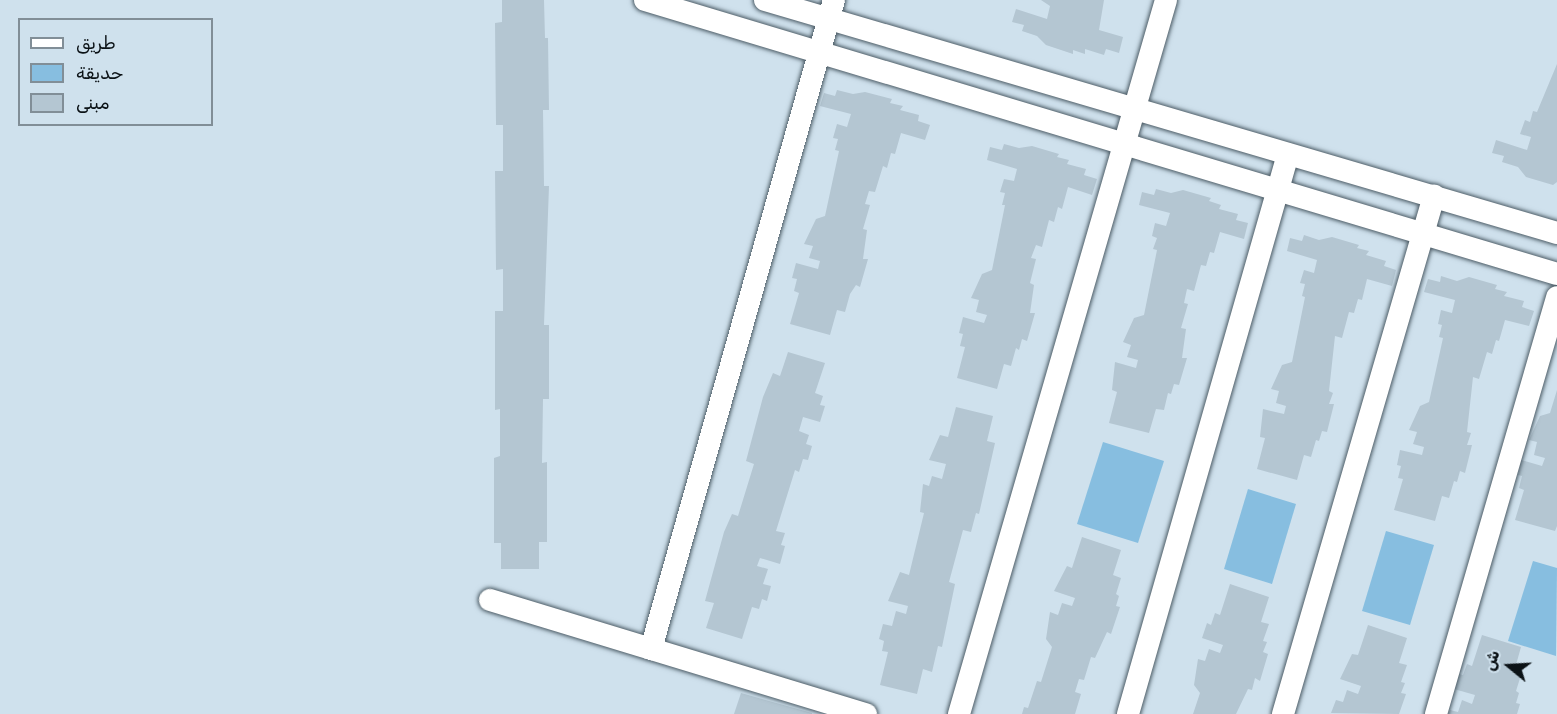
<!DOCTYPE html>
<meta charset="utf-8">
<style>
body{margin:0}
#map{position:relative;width:1557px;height:714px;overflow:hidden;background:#cfe1ed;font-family:Rubik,Vazirmatn,sans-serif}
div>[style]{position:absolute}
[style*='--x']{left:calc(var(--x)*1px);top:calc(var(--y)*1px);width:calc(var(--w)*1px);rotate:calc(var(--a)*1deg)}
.green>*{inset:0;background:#87bee0}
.building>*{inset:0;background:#b4c6d2}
.roads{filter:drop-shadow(0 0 2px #4c5c66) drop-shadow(0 0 2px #4c5c66)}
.minor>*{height:22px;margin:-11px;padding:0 11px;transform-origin:11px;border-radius:11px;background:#fff}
span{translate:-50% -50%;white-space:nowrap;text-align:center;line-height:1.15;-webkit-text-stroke:4.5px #cfe1ed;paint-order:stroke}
.legend{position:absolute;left:18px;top:18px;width:195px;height:108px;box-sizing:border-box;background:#cfe1ed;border:2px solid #818e97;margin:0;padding:8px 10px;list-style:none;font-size:18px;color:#0b1216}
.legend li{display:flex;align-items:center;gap:12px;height:30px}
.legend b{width:30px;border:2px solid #818e97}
.north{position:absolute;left:1479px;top:636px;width:60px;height:60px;-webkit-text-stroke:4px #cfe1ed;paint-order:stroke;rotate:288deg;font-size:16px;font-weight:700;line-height:24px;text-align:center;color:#0b1216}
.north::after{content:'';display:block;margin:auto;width:21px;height:27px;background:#0b1216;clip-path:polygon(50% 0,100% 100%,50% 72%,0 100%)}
</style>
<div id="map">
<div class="green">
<i style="clip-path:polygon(1103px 442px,1164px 461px,1138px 543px,1077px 524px)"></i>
<i style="clip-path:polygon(1248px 489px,1296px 504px,1272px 584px,1224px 569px)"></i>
<i style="clip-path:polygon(1386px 531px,1434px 545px,1410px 625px,1362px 611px)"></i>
<i style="clip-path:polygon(1533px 561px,1557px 568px,1556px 656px,1508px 641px)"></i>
</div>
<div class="building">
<i style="clip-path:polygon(502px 0,544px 0,545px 38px,548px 38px,549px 110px,543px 110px,544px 186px,549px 186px,544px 325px,549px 325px,549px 399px,543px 399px,542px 463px,547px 462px,547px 542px,539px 542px,539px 569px,501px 569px,501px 543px,494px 543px,494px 458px,500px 456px,500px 409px,495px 410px,495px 311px,503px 311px,503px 269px,496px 270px,495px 171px,503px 171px,503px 125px,496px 125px,495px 23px,502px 22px)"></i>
<i style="clip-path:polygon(1041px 0,1104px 0,1099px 30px,1123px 37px,1119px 53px,1106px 49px,1104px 55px,1085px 49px,1085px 54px,1073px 50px,1073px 54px,1046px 45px,1037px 36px,1022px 31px,1024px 25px,1012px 22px,1016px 9px,1047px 19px,1050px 6px)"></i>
<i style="clip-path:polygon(1557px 64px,1557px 182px,1553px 185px,1526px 177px,1518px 167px,1502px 162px,1504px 156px,1492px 153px,1496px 140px,1527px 150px,1531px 137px,1520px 134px,1525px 120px,1530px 122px,1533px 111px,1537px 112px)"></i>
<i style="clip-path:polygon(837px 90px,853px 94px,865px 92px,892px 99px,890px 103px,903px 106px,900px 110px,919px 115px,918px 121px,930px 125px,925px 140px,901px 133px,895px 154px,891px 153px,887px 168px,883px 166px,875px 192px,869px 191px,865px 204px,870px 205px,863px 229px,867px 230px,863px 259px,868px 259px,860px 287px,856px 285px,850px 294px,845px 312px,837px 310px,830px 335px,790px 324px,799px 293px,794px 291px,797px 279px,792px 278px,796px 263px,818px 269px,820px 261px,809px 258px,813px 246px,804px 244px,816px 219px,825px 216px,839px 151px,835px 150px,838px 139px,833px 138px,837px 124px,847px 127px,851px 114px,820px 106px,824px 93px,835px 96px)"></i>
<i style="clip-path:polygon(1004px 144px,1019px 148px,1032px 146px,1059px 154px,1057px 157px,1069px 160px,1067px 164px,1086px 169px,1084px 175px,1097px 179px,1092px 195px,1068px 187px,1062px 209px,1058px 207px,1054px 222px,1049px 220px,1042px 247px,1036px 245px,1031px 258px,1036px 259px,1030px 283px,1034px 285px,1030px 313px,1035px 313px,1027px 341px,1022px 339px,1019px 350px,1016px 348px,1011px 366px,1004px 364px,997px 389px,957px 378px,965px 347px,960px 346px,963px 334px,959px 333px,963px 317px,984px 323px,987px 315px,976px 312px,979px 300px,971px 298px,982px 274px,992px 270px,1005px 205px,1002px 205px,1005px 193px,1000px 192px,1004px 179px,1014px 181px,1017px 169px,987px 160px,990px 147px,1002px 150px)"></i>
<i style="clip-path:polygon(1156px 189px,1171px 193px,1183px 190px,1211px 198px,1209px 201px,1221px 205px,1219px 209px,1238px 214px,1236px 220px,1248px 223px,1244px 239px,1220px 232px,1214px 253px,1210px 252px,1206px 266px,1201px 265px,1194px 291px,1187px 289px,1184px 303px,1188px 304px,1181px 328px,1186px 329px,1182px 358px,1187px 358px,1179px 385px,1174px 384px,1171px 394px,1168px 393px,1164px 410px,1156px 409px,1149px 433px,1109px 423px,1117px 392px,1112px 390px,1115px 362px,1136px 368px,1138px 360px,1127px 357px,1131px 345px,1123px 342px,1134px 318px,1144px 315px,1157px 250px,1153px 249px,1157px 238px,1152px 236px,1155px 223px,1166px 226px,1170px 213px,1139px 205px,1142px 192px,1154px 195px)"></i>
<i style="clip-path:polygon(1304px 235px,1319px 240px,1332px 237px,1359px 245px,1357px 248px,1369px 251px,1366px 255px,1386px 261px,1384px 266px,1396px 270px,1392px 286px,1367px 279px,1362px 300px,1358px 299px,1354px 313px,1349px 312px,1342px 338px,1335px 336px,1329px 391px,1333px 393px,1329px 404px,1334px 404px,1327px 432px,1322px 431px,1319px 441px,1316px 440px,1311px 457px,1304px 455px,1297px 480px,1257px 469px,1265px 438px,1260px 437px,1263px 409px,1284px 414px,1286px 406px,1276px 403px,1279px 391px,1271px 389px,1282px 365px,1292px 362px,1305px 297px,1302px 296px,1305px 284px,1300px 283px,1304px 270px,1314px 273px,1317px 260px,1287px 251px,1290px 238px,1302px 241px)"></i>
<i style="clip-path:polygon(1441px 276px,1457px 281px,1469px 277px,1497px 285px,1495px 289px,1507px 292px,1504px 296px,1524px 301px,1522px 307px,1534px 311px,1529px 326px,1505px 320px,1499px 341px,1496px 340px,1492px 354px,1487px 352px,1479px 379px,1473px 377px,1467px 432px,1471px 433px,1467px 445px,1472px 445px,1465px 473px,1460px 471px,1457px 482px,1454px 481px,1449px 498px,1442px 496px,1435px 521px,1394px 510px,1403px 479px,1398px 478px,1401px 466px,1397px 465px,1400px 450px,1422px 455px,1424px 447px,1413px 444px,1417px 432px,1409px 430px,1420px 406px,1429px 402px,1443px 338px,1439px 337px,1442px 325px,1438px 324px,1441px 310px,1452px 313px,1455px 300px,1424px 292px,1428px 279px,1440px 282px)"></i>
<i style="clip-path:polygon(788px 352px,825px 363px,815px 393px,823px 396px,820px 405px,825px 406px,820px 422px,803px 417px,799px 431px,809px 435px,806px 444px,812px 446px,808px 460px,803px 459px,799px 472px,795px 470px,776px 531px,785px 533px,781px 545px,785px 546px,780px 564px,760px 558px,757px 566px,768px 569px,763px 584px,771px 586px,767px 601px,762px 599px,759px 609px,752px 607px,742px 639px,706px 628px,714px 603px,705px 601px,724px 532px,732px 514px,738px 516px,754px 464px,746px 461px,763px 397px,773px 373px,780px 376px)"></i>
<i style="clip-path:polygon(1557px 390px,1557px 526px,1555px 531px,1515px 520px,1524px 490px,1519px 488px,1522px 476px,1518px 475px,1521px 460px,1542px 466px,1545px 458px,1534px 455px,1537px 442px,1529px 440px,1540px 416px,1550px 413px)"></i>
<i style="clip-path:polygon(956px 407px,993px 416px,987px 441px,995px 443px,979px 514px,976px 513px,971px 532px,963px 530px,949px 582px,955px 584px,942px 647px,938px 646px,932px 672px,923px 669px,917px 694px,880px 685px,888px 652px,882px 651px,884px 641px,879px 639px,883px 624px,892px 626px,896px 611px,906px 614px,908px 606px,888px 601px,900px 572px,909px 575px,924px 513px,920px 512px,923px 484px,929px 486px,932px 476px,942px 479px,946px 464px,929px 460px,940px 435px,948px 437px)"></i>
<i style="clip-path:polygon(1082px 537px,1121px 550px,1113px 575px,1121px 578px,1116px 594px,1119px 596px,1116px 606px,1120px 607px,1111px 634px,1107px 632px,1095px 658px,1091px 657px,1084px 680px,1079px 679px,1075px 692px,1081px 694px,1075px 714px,1022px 714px,1024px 707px,1028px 708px,1037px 681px,1041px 682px,1052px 647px,1046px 639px,1050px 612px,1058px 615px,1062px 603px,1072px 606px,1075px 598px,1054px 591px,1067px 566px,1072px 568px)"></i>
<i style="clip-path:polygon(1230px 584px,1269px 597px,1261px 622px,1269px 624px,1263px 641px,1267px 642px,1263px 652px,1268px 654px,1260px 681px,1255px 678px,1252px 690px,1248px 689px,1236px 714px,1193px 714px,1200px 693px,1194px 685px,1198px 659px,1205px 661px,1209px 649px,1220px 653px,1223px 645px,1202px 638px,1207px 623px,1211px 625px,1215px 613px,1220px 615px)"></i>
<i style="clip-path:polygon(1368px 625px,1407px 638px,1399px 663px,1407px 665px,1401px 682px,1405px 683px,1401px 693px,1406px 694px,1399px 714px,1331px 713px,1336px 700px,1343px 702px,1347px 690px,1358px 694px,1361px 686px,1340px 679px,1352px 654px,1358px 655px)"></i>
<i style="clip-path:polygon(1482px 635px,1521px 647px,1514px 672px,1521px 675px,1516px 691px,1519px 693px,1516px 703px,1520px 704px,1517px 714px,1448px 714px,1450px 710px,1458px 712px,1462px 700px,1472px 704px,1475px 695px,1454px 689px,1459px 674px,1463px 675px,1467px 664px,1472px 666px)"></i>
<i style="clip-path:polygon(741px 693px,812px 713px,812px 714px,734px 714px)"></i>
</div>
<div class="roads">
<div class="minor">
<i style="--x:645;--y:0;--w:952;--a:16.72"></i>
<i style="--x:765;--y:0;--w:826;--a:16.39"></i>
<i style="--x:490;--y:600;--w:393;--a:16.9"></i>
<i style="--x:651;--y:649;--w:674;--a:-74.25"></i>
<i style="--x:959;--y:714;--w:743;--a:-73.83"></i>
<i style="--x:1128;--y:714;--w:582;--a:-74.05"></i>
<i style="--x:1283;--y:714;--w:540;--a:-73.75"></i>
<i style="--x:1436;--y:714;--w:434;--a:-73.8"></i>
</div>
</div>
<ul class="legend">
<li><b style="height:8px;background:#fff"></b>طريق</li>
<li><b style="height:16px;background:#87bee0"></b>حديقة</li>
<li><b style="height:16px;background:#b4c6d2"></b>مبنى</li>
</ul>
<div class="north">ش</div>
</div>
